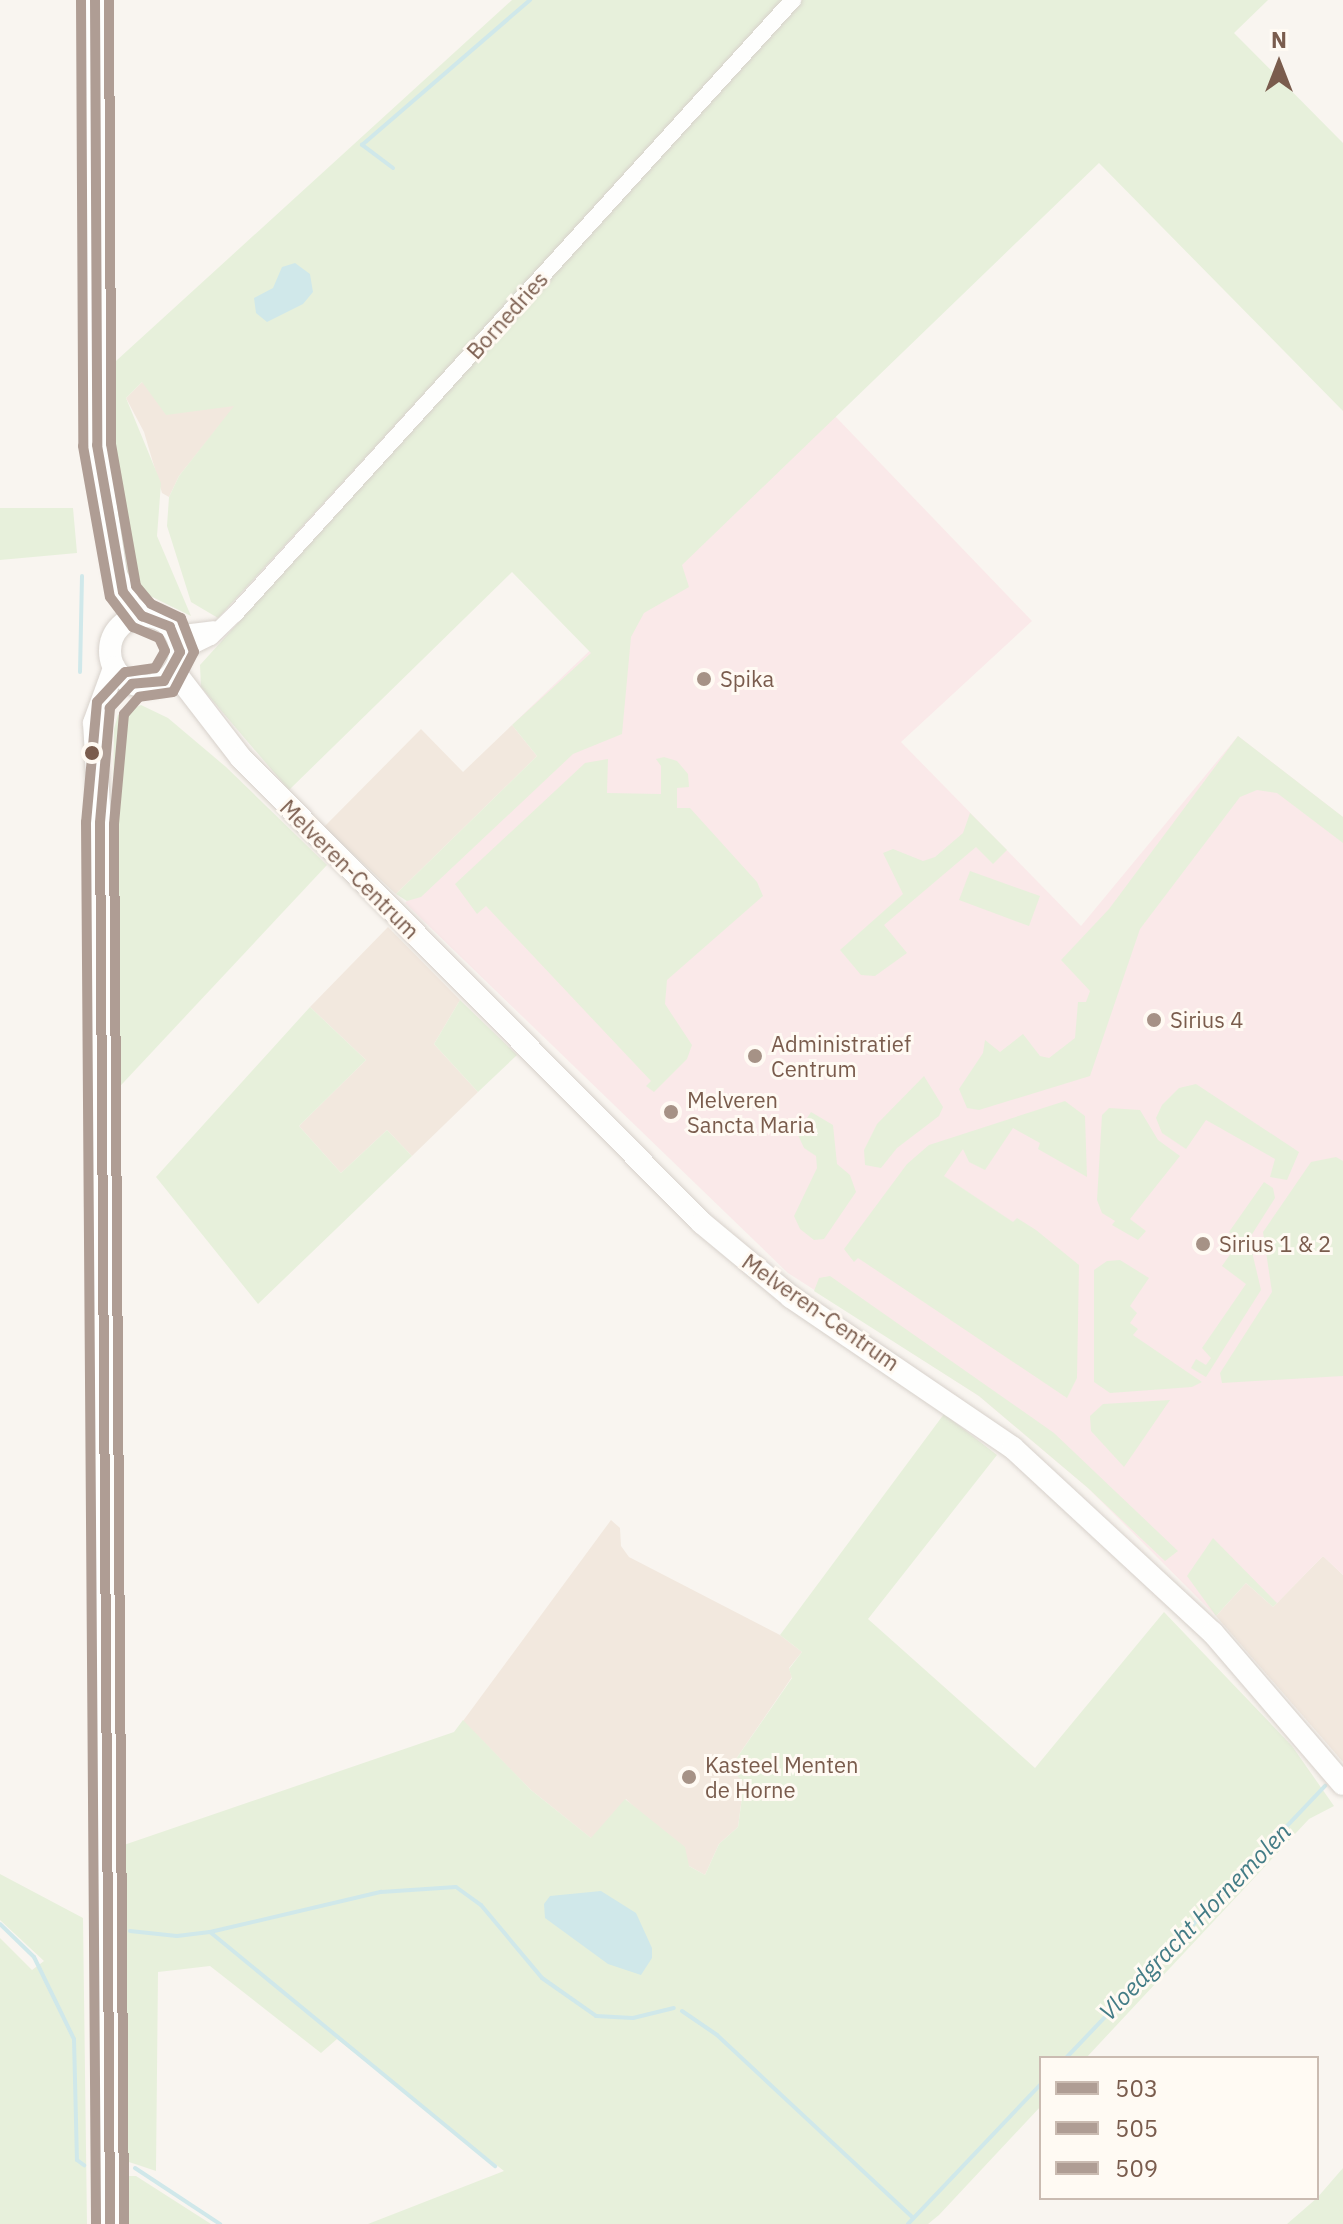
<!DOCTYPE html>
<style>
body{margin:0}
#map{position:relative;width:1343px;height:2224px;overflow:hidden;background:#f9f5f0;font-family:"IBM Plex Sans",sans-serif}
div>[style]{position:absolute}
[style*='--x']{left:calc(var(--x)*1px);top:calc(var(--y)*1px);width:calc(var(--w)*1px);rotate:calc(var(--a)*1deg)}
.residential>*{inset:0;background:#f2e8de}
.medical>*{inset:0;background:#fae9e9}
.green>*{inset:0;background:#e7f0db}
.water>*{inset:0;background:#d0e8ea}
.stream>*{height:4px;margin:-2px;padding:0 2px;transform-origin:2px;border-radius:2px;background:#d0e8ea}
.roads{filter:drop-shadow(0 0 2px #d7d1cb) drop-shadow(0 0 2px #d7d1cb)}
.street>*{height:16px;margin:-8px;padding:0 8px;transform-origin:8px;border-radius:8px;background:#fefefd}
.secondary>*{height:22px;margin:-11px;padding:0 11px;transform-origin:11px;border-radius:11px;background:#fefefd}
.secondary>.ring{margin:-11px;padding:0;box-sizing:content-box;background:none;border:22px solid #fefefd;border-radius:50%}
.bus-1>*{height:10px;margin:-5px;padding:0 5px;transform-origin:5px;border-radius:5px;background:#af9d94}
.bus-2>*{height:10px;margin:-5px;padding:0 5px;transform-origin:5px;border-radius:5px;background:#af9d94}
.bus-3>*{height:10px;margin:-5px;padding:0 5px;transform-origin:5px;border-radius:5px;background:#af9d94}
.dots>*{width:22px;height:22px;translate:-50% -50%;box-sizing:border-box;border:4px solid #fffaf3;border-radius:50%}
span{translate:-50% -50%;white-space:nowrap;text-align:center;line-height:1.15;-webkit-text-stroke:6px #fffaf3;paint-order:stroke}
.street-label{font-size:22px;color:#7a5c4d}
.poi-label{font-size:22px;color:#7a5c4d}
.left{translate:0 -50%;text-align:left}
.water-label{font-size:24px;color:#437c86;font-style:italic}
.legend{position:absolute;left:1039px;top:2056px;width:280px;height:144px;box-sizing:border-box;background:#fffaf3;border:2px solid #cabbb1;margin:0;padding:10px 14px;list-style:none;font-size:24px;color:#7a5c4d}
.legend li{display:flex;align-items:center;gap:16px;height:40px}
.legend b{width:40px;border:2px solid #cabbb1}
.north{position:absolute;left:1239px;top:24px;width:80px;height:80px;-webkit-text-stroke:6px #fffaf3;paint-order:stroke;rotate:0deg;font-size:22px;font-weight:700;line-height:32px;text-align:center;color:#7a5c4d}
.north::after{content:'';display:block;margin:auto;width:28px;height:36px;background:#7a5c4d;clip-path:polygon(50% 0,100% 100%,50% 72%,0 100%)}
</style>
<div id="map">
<div class="residential">
<i style="clip-path:polygon(142px 382px,235px 406px,179px 476px,169px 497px,162px 493px,144px 432px,126px 398px)"></i>
<i style="clip-path:polygon(512px 725px,537px 756px,396px 894px,324px 827px,421px 729px,463px 772px)"></i>
<i style="clip-path:polygon(388px 927px,460px 1000px,434px 1044px,478px 1092px,412px 1156px,387px 1130px,341px 1173px,299px 1126px,366px 1060px,310px 1007px)"></i>
<i style="clip-path:polygon(611px 1520px,620px 1528px,621px 1546px,629px 1557px,780px 1635px,802px 1652px,789px 1668px,792px 1677px,736px 1759px,744px 1782px,738px 1827px,719px 1844px,705px 1875px,689px 1866px,626px 1799px,592px 1839px,531px 1790px,463px 1721px)"></i>
<i style="clip-path:polygon(1323px 1556px,1343px 1575px,1343px 1762px,1216px 1616px,1246px 1583px,1273px 1607px)"></i>
</div>
<div class="medical">
<i style="clip-path:polygon(835px 416px,1032px 621px,901px 742px,1081px 926px,1238px 736px,1343px 817px,1343px 1575px,1323px 1556px,1273px 1607px,1246px 1583px,1216px 1616px,1088px 1488px,979px 1396px,788px 1273px,405px 903px,544px 763px,512px 725px)"></i>
</div>
<div class="green">
<i style="clip-path:polygon(512px 0,786px 0,218px 618px,191px 602px,167px 526px,169px 497px,179px 476px,234px 406px,166px 415px,142px 382px,126px 398px,161px 483px,157px 536px,191px 616px,128px 585px,111px 492px,105px 371px)"></i>
<i style="clip-path:polygon(802px 0,1268px 0,1234px 33px,1343px 143px,1343px 411px,1099px 163px,682px 565px,689px 587px,644px 613px,631px 637px,622px 734px,573px 754px,421px 897px,407px 901px,396px 894px,537px 756px,512px 725px,591px 653px,512px 572px,289px 790px,201px 687px,200px 665px)"></i>
<i style="clip-path:polygon(0 508px,73px 508px,77px 553px,0 560px)"></i>
<i style="clip-path:polygon(141px 705px,168px 718px,226px 767px,327px 865px,109px 1098px,114px 729px,118px 715px)"></i>
<i style="clip-path:polygon(1238px 736px,1343px 817px,1343px 843px,1277px 793px,1257px 790px,1240px 797px,1140px 929px,1090px 1076px,979px 1110px,967px 1108px,959px 1089px,983px 1053px,985px 1040px,1000px 1052px,1023px 1034px,1040px 1056px,1049px 1058px,1075px 1038px,1078px 1002px,1086px 1002px,1090px 991px,1061px 960px,1109px 909px)"></i>
<i style="clip-path:polygon(664px 757px,677px 761px,688px 774px,689px 787px,677px 788px,677px 808px,690px 808px,757px 882px,763px 896px,667px 980px,665px 1004px,692px 1045px,687px 1059px,654px 1092px,646px 1086px,651px 1081px,486px 906px,477px 914px,455px 884px,585px 763px,608px 759px,607px 793px,661px 794px,661px 766px,656px 759px)"></i>
<i style="clip-path:polygon(970px 813px,1007px 850px,993px 864px,976px 847px,884px 925px,907px 953px,875px 976px,861px 975px,840px 950px,903px 894px,883px 853px,893px 849px,923px 861px,935px 857px,963px 833px)"></i>
<i style="clip-path:polygon(970px 871px,1040px 896px,1029px 926px,959px 900px)"></i>
<i style="clip-path:polygon(460px 1000px,517px 1055px,478px 1092px,434px 1044px)"></i>
<i style="clip-path:polygon(310px 1007px,366px 1060px,299px 1126px,341px 1173px,387px 1130px,412px 1156px,258px 1304px,156px 1177px)"></i>
<i style="clip-path:polygon(924px 1076px,943px 1107px,939px 1116px,897px 1148px,881px 1168px,865px 1165px,864px 1150px,877px 1124px)"></i>
<i style="clip-path:polygon(1196px 1084px,1299px 1152px,1287px 1180px,1270px 1177px,1275px 1159px,1206px 1120px,1186px 1149px,1162px 1133px,1156px 1118px,1162px 1105px,1179px 1088px)"></i>
<i style="clip-path:polygon(1065px 1101px,1085px 1116px,1087px 1177px,1038px 1149px,1040px 1143px,1013px 1128px,985px 1170px,969px 1162px,963px 1149px,944px 1176px,1013px 1222px,1017px 1218px,1036px 1230px,1079px 1265px,1077px 1378px,1067px 1398px,858px 1258px,854px 1262px,844px 1249px,907px 1164px,929px 1145px)"></i>
<i style="clip-path:polygon(1109px 1108px,1140px 1110px,1158px 1140px,1180px 1156px,1130px 1219px,1146px 1231px,1138px 1240px,1112px 1225px,1115px 1221px,1102px 1213px,1097px 1200px,1102px 1115px)"></i>
<i style="clip-path:polygon(811px 1112px,833px 1125px,837px 1164px,850px 1175px,856px 1192px,824px 1239px,814px 1240px,800px 1229px,794px 1216px,817px 1168px,816px 1156px,804px 1148px,797px 1133px)"></i>
<i style="clip-path:polygon(1336px 1157px,1343px 1161px,1343px 1376px,1222px 1383px,1220px 1373px,1272px 1292px,1263px 1232px,1311px 1162px)"></i>
<i style="clip-path:polygon(1264px 1182px,1273px 1188px,1275px 1198px,1249px 1239px,1261px 1290px,1206px 1377px,1191px 1368px,1196px 1359px,1206px 1365px,1211px 1358px,1202px 1348px,1246px 1284px,1222px 1266px,1240px 1240px,1229px 1232px)"></i>
<i style="clip-path:polygon(1120px 1260px,1149px 1278px,1130px 1306px,1137px 1313px,1130px 1323px,1138px 1329px,1133px 1335px,1202px 1382px,1192px 1387px,1110px 1393px,1094px 1382px,1094px 1270px,1107px 1261px)"></i>
<i style="clip-path:polygon(830px 1276px,1054px 1433px,1178px 1551px,1165px 1561px,1088px 1488px,979px 1396px,814px 1291px,819px 1278px)"></i>
<i style="clip-path:polygon(1170px 1400px,1124px 1467px,1091px 1431px,1090px 1416px,1103px 1404px)"></i>
<i style="clip-path:polygon(944px 1414px,997px 1455px,868px 1619px,1035px 1768px,1164px 1612px,1292px 1746px,1334px 1806px,1309px 1819px,1086px 2058px,1041px 2058px,1041px 2106px,939px 2215px,928px 2224px,368px 2224px,504px 2171px,337px 2039px,321px 2053px,210px 1966px,158px 1972px,156px 2171px,120px 2159px,118px 1847px,454px 1732px,463px 1720px,531px 1790px,591px 1838px,625px 1799px,685px 1847px,689px 1866px,705px 1875px,719px 1844px,738px 1827px,744px 1782px,734px 1773px,736px 1759px,792px 1678px,789px 1669px,802px 1652px,780px 1635px)"></i>
<i style="clip-path:polygon(1213px 1538px,1277px 1603px,1273px 1607px,1246px 1583px,1216px 1616px,1187px 1576px)"></i>
<i style="clip-path:polygon(0 1874px,83px 1918px,87px 2224px,0 2224px,0 1938px,32px 1970px,44px 1961px,0 1920px)"></i>
<i style="clip-path:polygon(1343px 2168px,1343px 2224px,1287px 2224px,1317px 2198px)"></i>
<i style="clip-path:polygon(122px 2176px,136px 2176px,211px 2224px,122px 2224px)"></i>
</div>
<div class="water">
<i style="clip-path:polygon(295px 263px,310px 274px,313px 292px,303px 304px,267px 322px,256px 313px,254px 298px,273px 288px,282px 267px)"></i>
<i style="clip-path:polygon(601px 1891px,636px 1913px,652px 1948px,652px 1958px,641px 1975px,608px 1964px,545px 1918px,544px 1904px,550px 1896px)"></i>
</div>
<div class="stream">
<i style="--x:80;--y:0;--w:334;--a:89.5"></i>
<i style="--x:393;--y:168;--w:39;--a:-143"></i>
<i style="--x:362;--y:145;--w:222;--a:-40.8"></i>
<i style="--x:80;--y:672;--w:96;--a:-88.8"></i>
<i style="--x:88;--y:815;--w:447;--a:89.9"></i>
<i style="--x:89;--y:1277;--w:862;--a:89.4"></i>
<i style="--x:0;--y:1924;--w:47;--a:44.1"></i>
<i style="--x:34;--y:1957;--w:91;--a:64"></i>
<i style="--x:74;--y:2039;--w:121;--a:88.6"></i>
<i style="--x:77;--y:2160;--w:9;--a:36"></i>
<i style="--x:130;--y:1931;--w:47;--a:6.1"></i>
<i style="--x:177;--y:1936;--w:33;--a:-7"></i>
<i style="--x:210;--y:1932;--w:176;--a:-13.2"></i>
<i style="--x:381;--y:1892;--w:75;--a:-3.8"></i>
<i style="--x:456;--y:1887;--w:31;--a:36"></i>
<i style="--x:481;--y:1905;--w:95;--a:50.1"></i>
<i style="--x:542;--y:1978;--w:66;--a:35.1"></i>
<i style="--x:596;--y:2016;--w:37;--a:3"></i>
<i style="--x:633;--y:2018;--w:42;--a:-13.7"></i>
<i style="--x:210;--y:1932;--w:369;--a:39.4"></i>
<i style="--x:682;--y:2011;--w:42;--a:34.4"></i>
<i style="--x:717;--y:2035;--w:268;--a:43"></i>
<i style="--x:1066;--y:2058;--w:376;--a:-46.4"></i>
<i style="--x:135;--y:2168;--w:102;--a:33.4"></i>
<i style="--x:97;--y:2224;--w:23;--a:-88"></i>
<i style="--x:908;--y:2224;--w:193;--a:-46.5"></i>
</div>
<div class="roads">
<div class="street">
<i style="--x:175;--y:634;--w:39;--a:-7"></i>
<i style="--x:180;--y:652;--w:34;--a:-26"></i>
<i style="--x:211;--y:637;--w:33;--a:-44"></i>
<i style="--x:235;--y:614;--w:830;--a:-47.74"></i>
</div>
<div class="secondary">
<i style="--x:95;--y:0;--w:445;--a:89.7"></i>
<i style="--x:97;--y:445;--w:130;--a:81.6"></i>
<i style="--x:116;--y:574;--w:34;--a:66"></i>
<i style="--x:130;--y:605;--w:16;--a:43"></i>
<i class="ring" style="left:110px;top:616px;width:48px;height:48px"></i>
<i style="--x:174;--y:671;--w:110;--a:52.4"></i>
<i style="--x:241;--y:758;--w:655;--a:45.25"></i>
<i style="--x:702;--y:1223;--w:116;--a:39.7"></i>
<i style="--x:791;--y:1297;--w:268;--a:34.2"></i>
<i style="--x:1013;--y:1448;--w:272;--a:42.8"></i>
<i style="--x:1213;--y:1633;--w:199;--a:49.3"></i>
<i style="--x:110;--y:2224;--w:1401;--a:-90.41"></i>
<i style="--x:100;--y:823;--w:100;--a:-93.4"></i>
<i style="--x:94;--y:723;--w:59;--a:-70"></i>
</div>
</div>
<div class="bus-1">
<i style="--x:95;--y:0;--w:445;--a:89.7"></i>
<i style="--x:97;--y:445;--w:149;--a:80"></i>
<i style="--x:123;--y:592;--w:31;--a:52"></i>
<i style="--x:142;--y:616;--w:30;--a:21"></i>
<i style="--x:170;--y:627;--w:27;--a:68"></i>
<i style="--x:180;--y:652;--w:33;--a:119"></i>
<i style="--x:164;--y:681;--w:32;--a:175"></i>
<i style="--x:132;--y:684;--w:33;--a:133"></i>
<i style="--x:110;--y:708;--w:115;--a:95"></i>
<i style="--x:100;--y:823;--w:1401;--a:89.59"></i>
</div>
<div class="bus-2">
<i style="--x:81;--y:0;--w:446;--a:89.7"></i>
<i style="--x:83;--y:446;--w:153;--a:79.9"></i>
<i style="--x:110;--y:597;--w:38;--a:53"></i>
<i style="--x:133;--y:627;--w:28;--a:23"></i>
<i style="--x:159;--y:638;--w:14;--a:65"></i>
<i style="--x:165;--y:651;--w:20;--a:120"></i>
<i style="--x:155;--y:668;--w:30;--a:172"></i>
<i style="--x:125;--y:672;--w:41;--a:133"></i>
<i style="--x:97;--y:702;--w:121;--a:95.2"></i>
<i style="--x:86;--y:822;--w:1402;--a:89.59"></i>
</div>
<div class="bus-3">
<i style="--x:109;--y:0;--w:444;--a:89.7"></i>
<i style="--x:111;--y:444;--w:144;--a:80"></i>
<i style="--x:136;--y:586;--w:23;--a:50"></i>
<i style="--x:151;--y:604;--w:33;--a:25"></i>
<i style="--x:181;--y:618;--w:36;--a:69"></i>
<i style="--x:194;--y:652;--w:45;--a:117.7"></i>
<i style="--x:173;--y:692;--w:34;--a:172"></i>
<i style="--x:139;--y:697;--w:23;--a:131"></i>
<i style="--x:124;--y:714;--w:110;--a:95.2"></i>
<i style="--x:114;--y:824;--w:1400;--a:89.59"></i>
</div>
<div class="dots">
<i style="left:704px;top:679px;background:#a69286"></i>
<i style="left:92px;top:753px;background:#7a5c4d"></i>
<i style="left:1154px;top:1020px;background:#a69286"></i>
<i style="left:755px;top:1056px;background:#a69286"></i>
<i style="left:671px;top:1112px;background:#a69286"></i>
<i style="left:1203px;top:1244px;background:#a69286"></i>
<i style="left:689px;top:1777px;background:#a69286"></i>
</div>
<div class="street-label">
<span style="left:507px;top:315px;rotate:-48deg">Bornedries</span>
<span style="left:350px;top:869px;rotate:45deg">Melveren-Centrum</span>
<span style="left:821px;top:1312px;rotate:35deg">Melveren-Centrum</span>
</div>
<div class="poi-label">
<span class="left" style="left:720px;top:679px">Spika</span>
<span class="left" style="left:1170px;top:1020px">Sirius 4</span>
<span class="left" style="left:771px;top:1056px">Administratief<br>Centrum</span>
<span class="left" style="left:687px;top:1112px">Melveren<br>Sancta Maria</span>
<span class="left" style="left:1219px;top:1244px">Sirius 1 &amp; 2</span>
<span class="left" style="left:705px;top:1777px">Kasteel Menten<br>de Horne</span>
</div>
<div class="water-label">
<span style="left:1195px;top:1922px;rotate:-46deg">Vloedgracht Hornemolen</span>
</div>
<ul class="legend">
<li><b style="height:10px;background:#af9d94"></b>503</li>
<li><b style="height:10px;background:#af9d94"></b>505</li>
<li><b style="height:10px;background:#af9d94"></b>509</li>
</ul>
<div class="north">N</div>
</div>
